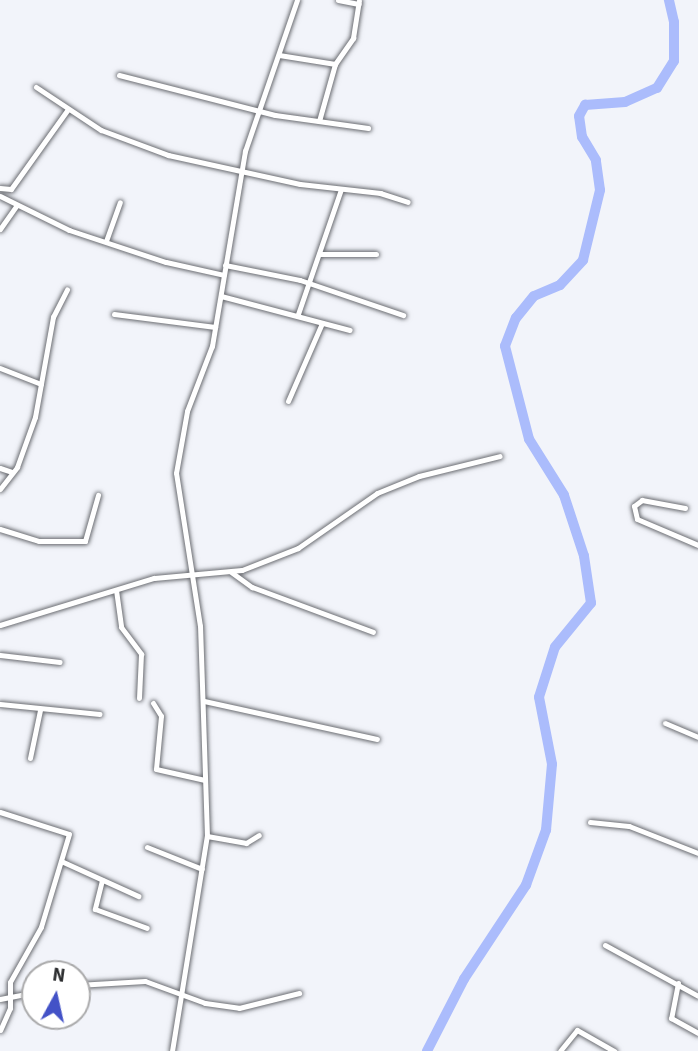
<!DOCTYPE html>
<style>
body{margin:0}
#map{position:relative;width:698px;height:1051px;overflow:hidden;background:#f2f4fa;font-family:"Source Sans 3",sans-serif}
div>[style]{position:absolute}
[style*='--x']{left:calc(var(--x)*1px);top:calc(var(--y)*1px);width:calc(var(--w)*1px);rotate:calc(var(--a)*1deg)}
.river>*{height:10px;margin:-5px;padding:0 5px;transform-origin:5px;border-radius:5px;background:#abbcfc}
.roads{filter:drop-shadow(0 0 2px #6b6d72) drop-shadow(0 0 2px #6b6d72)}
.minor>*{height:5px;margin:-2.5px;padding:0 2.5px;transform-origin:2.5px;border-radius:2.5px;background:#fff}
span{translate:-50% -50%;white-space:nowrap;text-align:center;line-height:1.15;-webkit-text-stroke:6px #fff;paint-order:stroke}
.north{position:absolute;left:21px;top:960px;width:70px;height:70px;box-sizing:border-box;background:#fff;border:2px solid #aaaaab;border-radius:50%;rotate:8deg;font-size:19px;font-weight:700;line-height:28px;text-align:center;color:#2a2b2d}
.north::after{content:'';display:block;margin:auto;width:24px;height:32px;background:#4352c7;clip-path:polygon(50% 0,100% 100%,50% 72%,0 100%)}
</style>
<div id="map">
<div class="river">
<i style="--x:427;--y:1051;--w:81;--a:-62.8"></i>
<i style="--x:464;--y:979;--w:113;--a:-56.6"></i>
<i style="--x:526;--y:885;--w:59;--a:-70"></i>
<i style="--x:546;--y:830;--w:66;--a:-84.8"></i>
<i style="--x:552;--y:764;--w:68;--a:-101"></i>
<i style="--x:539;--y:697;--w:52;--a:-72.3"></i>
<i style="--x:555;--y:647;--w:57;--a:-50.7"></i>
<i style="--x:591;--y:603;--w:48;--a:-98.5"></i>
<i style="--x:584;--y:556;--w:64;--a:-108.2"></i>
<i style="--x:564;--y:495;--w:66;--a:-122"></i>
<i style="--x:529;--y:439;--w:96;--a:-104.5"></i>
<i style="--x:505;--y:346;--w:30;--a:-69"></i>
<i style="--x:516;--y:318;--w:28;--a:-51"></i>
<i style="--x:534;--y:296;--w:28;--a:-23"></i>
<i style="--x:560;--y:285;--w:34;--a:-47"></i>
<i style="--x:583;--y:260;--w:72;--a:-76.3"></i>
<i style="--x:600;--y:190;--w:30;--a:-98"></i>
<i style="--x:596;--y:160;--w:27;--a:-121"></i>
<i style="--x:582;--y:137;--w:21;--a:-98"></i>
<i style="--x:579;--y:116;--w:13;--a:-61"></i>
<i style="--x:585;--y:105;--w:40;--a:-4.3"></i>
<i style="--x:625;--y:102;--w:35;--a:-24"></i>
<i style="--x:657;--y:88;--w:32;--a:-58"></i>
<i style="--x:674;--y:61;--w:39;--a:-90"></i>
<i style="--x:674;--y:22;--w:23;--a:-103"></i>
</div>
<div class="roads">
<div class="minor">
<i style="--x:338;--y:0;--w:21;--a:11"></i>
<i style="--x:279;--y:55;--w:57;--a:9.1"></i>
<i style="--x:119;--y:75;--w:161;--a:14.4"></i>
<i style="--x:275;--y:115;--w:94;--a:8"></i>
<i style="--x:36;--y:87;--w:78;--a:33.5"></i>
<i style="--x:101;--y:130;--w:72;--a:20.5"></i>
<i style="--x:168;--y:155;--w:135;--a:12.4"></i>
<i style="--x:300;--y:184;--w:81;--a:6.4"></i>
<i style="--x:380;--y:193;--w:29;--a:18"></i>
<i style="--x:319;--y:121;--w:59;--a:-74.3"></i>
<i style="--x:335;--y:64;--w:32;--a:-55"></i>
<i style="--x:353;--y:38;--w:38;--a:-81"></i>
<i style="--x:0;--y:188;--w:11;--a:5"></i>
<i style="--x:11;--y:189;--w:98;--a:-54.5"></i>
<i style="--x:0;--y:196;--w:77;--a:26.2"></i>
<i style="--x:69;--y:230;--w:102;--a:18.3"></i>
<i style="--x:166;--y:262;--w:59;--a:12.6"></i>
<i style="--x:0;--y:229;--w:28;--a:-55"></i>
<i style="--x:106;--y:241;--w:41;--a:-70.3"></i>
<i style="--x:319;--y:254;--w:57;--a:0"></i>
<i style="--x:225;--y:265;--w:76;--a:11.3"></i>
<i style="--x:300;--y:280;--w:109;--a:18.8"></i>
<i style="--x:221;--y:296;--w:133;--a:14.8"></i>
<i style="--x:114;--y:314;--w:102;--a:7.3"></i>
<i style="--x:298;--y:314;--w:132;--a:-71"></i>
<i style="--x:0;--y:368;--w:44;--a:21.3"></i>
<i style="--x:288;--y:401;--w:85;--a:-66.4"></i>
<i style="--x:0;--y:468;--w:13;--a:18"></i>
<i style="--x:0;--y:489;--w:28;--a:-52"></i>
<i style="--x:17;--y:467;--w:53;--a:-70.2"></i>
<i style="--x:35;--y:417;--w:102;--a:-79.8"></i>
<i style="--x:53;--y:317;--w:31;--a:-63"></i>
<i style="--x:685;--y:508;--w:44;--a:-169.5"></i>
<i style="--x:642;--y:500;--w:10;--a:143"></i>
<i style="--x:634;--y:506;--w:13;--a:77"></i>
<i style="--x:637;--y:519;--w:66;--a:23.1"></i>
<i style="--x:0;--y:529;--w:41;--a:17.1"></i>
<i style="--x:39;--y:541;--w:46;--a:0"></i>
<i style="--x:85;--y:541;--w:48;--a:-74.2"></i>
<i style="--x:231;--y:572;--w:26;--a:36"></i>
<i style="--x:252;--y:587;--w:129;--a:20.4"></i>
<i style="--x:116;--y:590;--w:37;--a:82"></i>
<i style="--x:121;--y:627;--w:34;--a:53"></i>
<i style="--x:141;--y:654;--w:44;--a:92.6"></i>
<i style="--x:0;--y:625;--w:161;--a:-17"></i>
<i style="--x:154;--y:578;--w:88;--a:-5.2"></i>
<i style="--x:242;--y:570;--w:60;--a:-21.4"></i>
<i style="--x:298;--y:548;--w:96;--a:-34.8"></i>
<i style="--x:377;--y:493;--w:45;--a:-22"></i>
<i style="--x:419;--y:476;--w:83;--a:-13.9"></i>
<i style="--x:0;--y:655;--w:60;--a:6.7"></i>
<i style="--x:204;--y:701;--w:177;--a:12.4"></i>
<i style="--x:153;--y:703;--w:15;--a:58"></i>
<i style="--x:161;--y:716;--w:53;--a:95.4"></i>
<i style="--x:156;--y:769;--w:50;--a:12.7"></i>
<i style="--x:0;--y:704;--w:100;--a:5.7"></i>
<i style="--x:665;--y:723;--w:36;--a:23"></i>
<i style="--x:30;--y:758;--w:49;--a:-78.2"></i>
<i style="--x:0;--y:812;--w:72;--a:17.7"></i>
<i style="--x:69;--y:834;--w:97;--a:106.8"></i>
<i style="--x:41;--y:927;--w:63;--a:119.4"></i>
<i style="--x:10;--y:982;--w:26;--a:90"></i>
<i style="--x:10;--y:1008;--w:24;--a:114"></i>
<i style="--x:590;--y:822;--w:39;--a:6"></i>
<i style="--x:629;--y:826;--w:74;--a:21.4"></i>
<i style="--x:207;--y:836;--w:40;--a:10"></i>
<i style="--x:246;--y:843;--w:15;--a:-32"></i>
<i style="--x:147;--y:847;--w:59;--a:21.8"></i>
<i style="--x:61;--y:861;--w:85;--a:24.4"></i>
<i style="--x:102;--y:880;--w:30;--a:104"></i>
<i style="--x:95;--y:909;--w:55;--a:20.1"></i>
<i style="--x:605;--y:945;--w:106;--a:28.7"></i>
<i style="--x:678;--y:983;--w:36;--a:101"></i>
<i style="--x:671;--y:1018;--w:31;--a:29"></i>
<i style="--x:77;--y:985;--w:68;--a:-3.4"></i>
<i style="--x:145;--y:981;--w:64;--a:20.1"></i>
<i style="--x:205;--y:1003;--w:34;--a:8"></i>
<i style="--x:239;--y:1008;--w:62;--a:-14"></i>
<i style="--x:0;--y:999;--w:36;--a:-11"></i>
<i style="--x:172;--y:1051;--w:218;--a:-80.8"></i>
<i style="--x:207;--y:836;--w:210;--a:-91.9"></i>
<i style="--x:200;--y:626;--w:155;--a:-98.9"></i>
<i style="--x:176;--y:473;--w:63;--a:-79.9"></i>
<i style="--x:187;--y:411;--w:70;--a:-69"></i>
<i style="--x:212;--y:346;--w:198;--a:-80.4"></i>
<i style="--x:245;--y:151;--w:160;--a:-71"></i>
<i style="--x:560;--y:1051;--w:27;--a:-51"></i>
<i style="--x:577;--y:1030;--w:43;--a:29.6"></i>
</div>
</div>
<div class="north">N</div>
</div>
